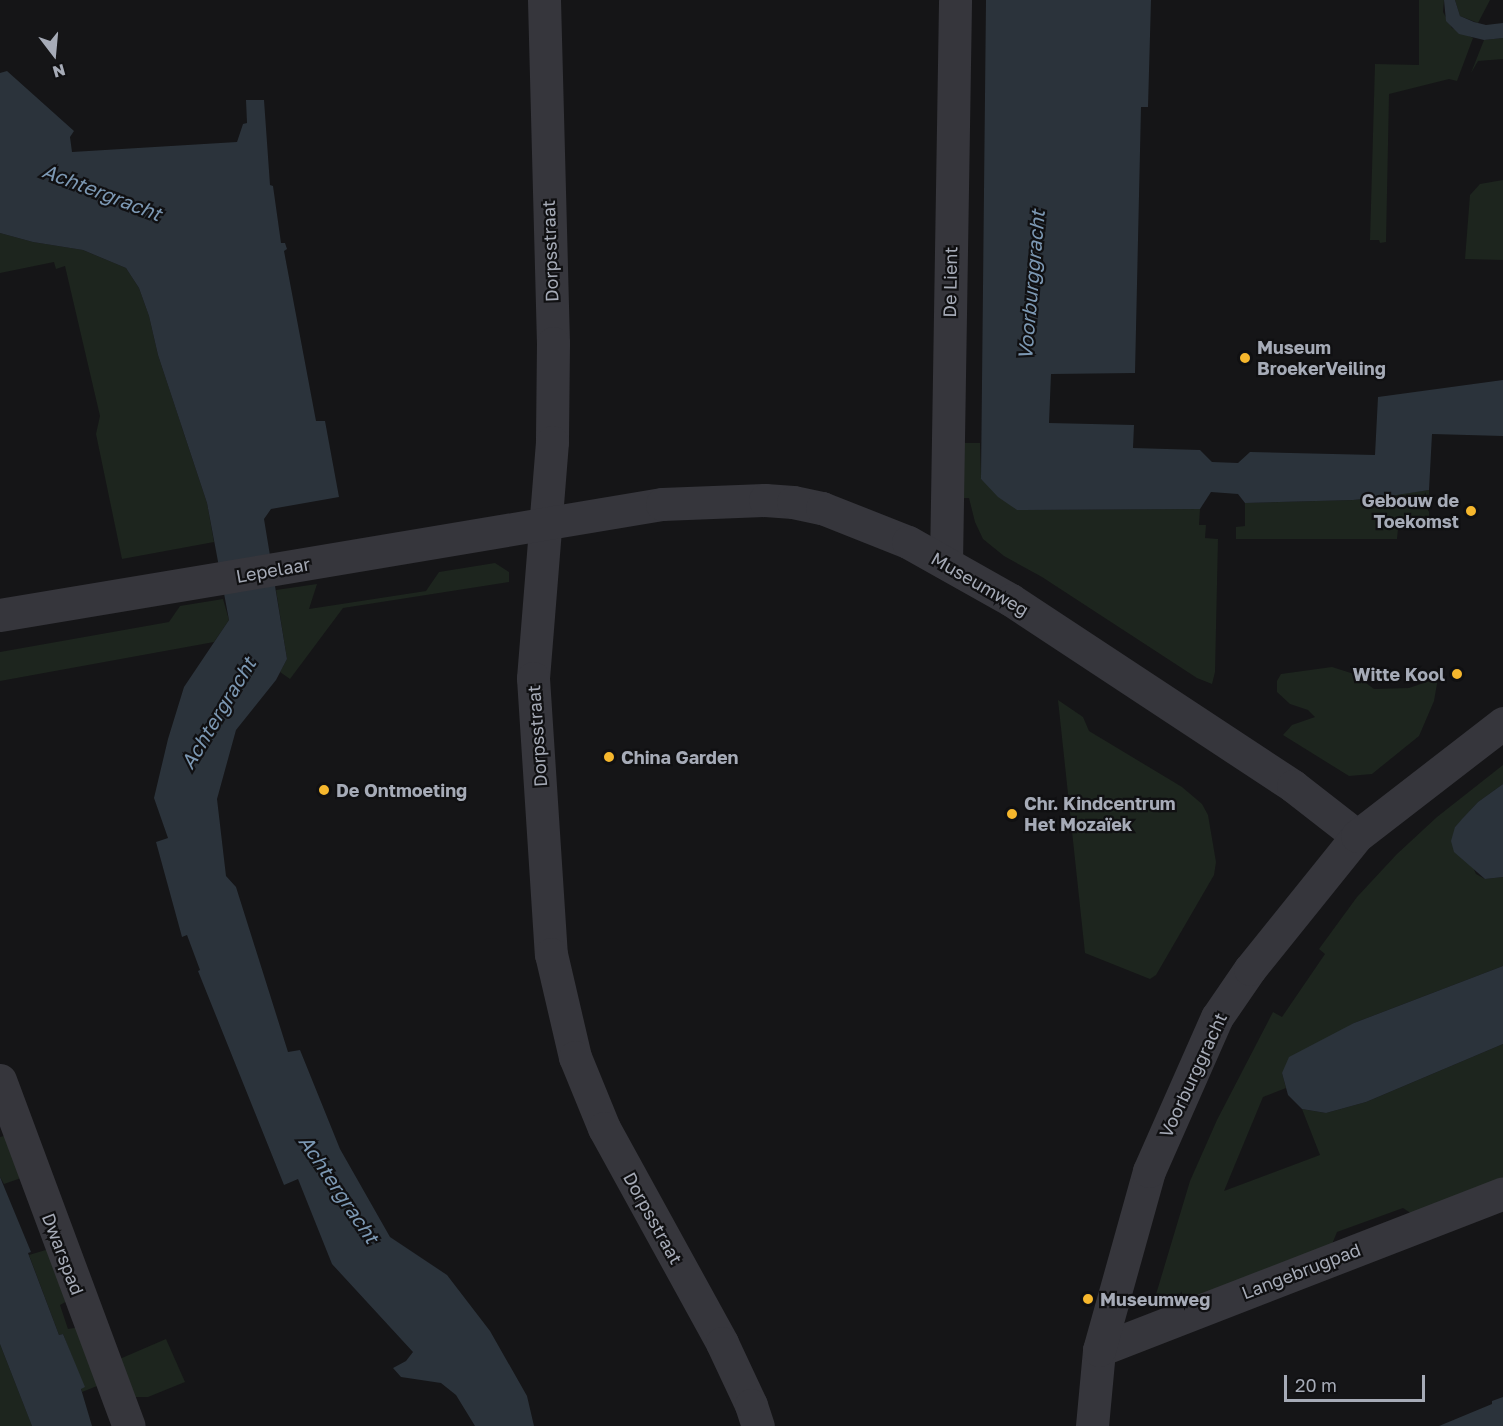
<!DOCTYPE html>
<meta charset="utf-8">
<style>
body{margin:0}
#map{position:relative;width:1503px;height:1426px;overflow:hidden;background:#151517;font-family:"Golos Text",sans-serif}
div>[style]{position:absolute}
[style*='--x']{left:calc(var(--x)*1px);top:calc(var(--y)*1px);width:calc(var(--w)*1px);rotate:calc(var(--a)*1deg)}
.green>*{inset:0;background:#1d251e}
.water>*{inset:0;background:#2b333b}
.minor>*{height:33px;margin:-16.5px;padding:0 16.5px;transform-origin:16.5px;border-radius:16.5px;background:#36363c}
.dots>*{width:16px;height:16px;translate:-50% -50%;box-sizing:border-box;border:3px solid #101012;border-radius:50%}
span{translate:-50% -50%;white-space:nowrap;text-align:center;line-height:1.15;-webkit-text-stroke:4.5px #101012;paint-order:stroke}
.street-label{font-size:18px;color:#a6abb7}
.poi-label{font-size:18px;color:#a6abb7;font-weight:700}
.left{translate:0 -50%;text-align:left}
.right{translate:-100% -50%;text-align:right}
.water-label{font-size:20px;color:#7c98b3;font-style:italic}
.north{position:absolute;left:24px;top:24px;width:60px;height:60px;-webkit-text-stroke:4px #101012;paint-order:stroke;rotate:164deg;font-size:16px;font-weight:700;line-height:24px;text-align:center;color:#a6abb7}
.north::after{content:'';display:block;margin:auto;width:21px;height:27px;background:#a6abb7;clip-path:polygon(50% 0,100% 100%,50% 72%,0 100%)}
.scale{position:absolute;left:1284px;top:1375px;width:141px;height:27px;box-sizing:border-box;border:3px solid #a6abb7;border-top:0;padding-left:8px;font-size:18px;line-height:21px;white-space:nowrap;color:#a6abb7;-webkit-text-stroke:4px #101012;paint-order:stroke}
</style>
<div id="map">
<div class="green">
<i style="clip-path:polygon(1419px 0,1444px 0,1443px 12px,1452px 28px,1473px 38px,1457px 81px,1449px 79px,1389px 94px,1386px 242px,1380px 243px,1379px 240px,1370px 240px,1375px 64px,1419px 65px)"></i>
<i style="clip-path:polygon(1455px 0,1490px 0,1478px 23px,1460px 16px)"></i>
<i style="clip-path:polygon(1503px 38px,1503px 59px,1478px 61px,1471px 73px,1484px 40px)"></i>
<i style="clip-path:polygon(1503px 180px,1503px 260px,1465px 259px,1470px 195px,1480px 184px)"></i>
<i style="clip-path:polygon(0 233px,33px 242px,83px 250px,126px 268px,139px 288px,149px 316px,158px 355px,207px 503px,214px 542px,122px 559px,96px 434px,100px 416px,65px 266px,56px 269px,54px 262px,0 273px)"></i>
<i style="clip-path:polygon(960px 443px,980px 443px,981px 479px,1017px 510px,1200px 509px,1199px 525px,1206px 525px,1205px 538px,1218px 539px,1215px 672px,1212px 684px,1197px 678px,1042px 577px,1004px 556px,983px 539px,975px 522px,969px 498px,958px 498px)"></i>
<i style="clip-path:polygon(1429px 490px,1429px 520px,1399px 519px,1397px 539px,1236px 539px,1236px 527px,1245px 526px,1245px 503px,1353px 500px)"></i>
<i style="clip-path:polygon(495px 563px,509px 572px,509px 582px,343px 608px,290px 679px,280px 672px,287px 659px,276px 590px,317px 584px,309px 609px,426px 591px,439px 572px)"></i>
<i style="clip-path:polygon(223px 599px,229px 620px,214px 642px,0 681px,0 652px,169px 622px,180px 606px)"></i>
<i style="clip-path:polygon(1332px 667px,1354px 674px,1374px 689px,1409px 688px,1438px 678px,1434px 701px,1419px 736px,1372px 774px,1349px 776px,1283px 735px,1292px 725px,1315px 717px,1308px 710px,1290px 704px,1277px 692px,1277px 681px,1281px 674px)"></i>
<i style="clip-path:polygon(1058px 700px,1083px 717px,1089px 731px,1182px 787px,1202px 804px,1208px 815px,1216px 862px,1214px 875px,1156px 975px,1150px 979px,1085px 953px)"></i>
<i style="clip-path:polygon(1503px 765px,1503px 784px,1478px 802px,1455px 827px,1476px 874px,1485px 879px,1503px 877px,1503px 966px,1354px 1023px,1282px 1073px,1286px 1088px,1263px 1097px,1224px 1191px,1320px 1155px,1302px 1109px,1326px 1113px,1366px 1102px,1503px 1044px,1503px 1181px,1415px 1216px,1403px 1208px,1337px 1232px,1330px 1249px,1170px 1309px,1154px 1301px,1190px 1181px,1217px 1120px,1273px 1012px,1282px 1017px,1325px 954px,1319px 949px,1357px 897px,1397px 854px,1437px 817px)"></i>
<i style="clip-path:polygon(8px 1135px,24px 1177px,4px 1184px,0 1177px,0 1137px)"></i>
<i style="clip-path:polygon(49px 1249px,69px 1300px,60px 1305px,68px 1329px,80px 1327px,102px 1384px,82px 1392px,81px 1388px,84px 1387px,63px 1334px,59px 1335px,29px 1255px)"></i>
<i style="clip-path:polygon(166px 1339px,185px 1382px,148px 1397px,129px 1397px,115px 1361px)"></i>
<i style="clip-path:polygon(0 1344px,31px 1423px,32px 1426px,0 1426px)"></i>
</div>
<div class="water">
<i style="clip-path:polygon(986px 0,1151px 0,1148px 107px,1141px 107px,1135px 373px,1051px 374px,1049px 423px,1134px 425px,1133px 448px,1200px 450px,1212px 462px,1238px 463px,1250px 452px,1375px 455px,1378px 397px,1503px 380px,1503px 436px,1432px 434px,1429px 490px,1390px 496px,1353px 500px,1245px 503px,1238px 494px,1211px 492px,1200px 509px,1022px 510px,1017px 510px,998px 497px,981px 479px)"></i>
<i style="clip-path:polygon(1444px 0,1455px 0,1460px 16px,1474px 22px,1486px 25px,1503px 23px,1503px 38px,1484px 40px,1459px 34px,1446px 21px)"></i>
<i style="clip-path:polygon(7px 71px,74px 131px,70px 137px,72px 152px,237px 142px,243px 124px,247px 123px,246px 100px,264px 100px,270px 185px,273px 186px,281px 243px,285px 243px,287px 249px,284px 251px,316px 421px,325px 421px,339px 497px,271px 509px,264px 519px,287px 659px,276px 680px,236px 730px,217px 799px,226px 876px,236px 887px,288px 1052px,300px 1050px,340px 1149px,390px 1237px,447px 1275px,490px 1331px,527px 1396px,534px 1426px,475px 1426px,456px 1395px,441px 1383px,401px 1377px,393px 1368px,406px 1361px,413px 1352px,332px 1264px,298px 1179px,284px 1185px,198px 971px,200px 970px,187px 935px,182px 937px,156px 842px,168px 838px,154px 798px,168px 739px,184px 687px,229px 620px,207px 503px,158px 355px,149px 316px,139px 288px,126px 268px,83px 250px,33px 242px,0 233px,0 73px)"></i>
<i style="clip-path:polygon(1503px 784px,1503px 877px,1485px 879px,1454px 852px,1451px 841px,1455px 827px,1462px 819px,1478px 802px)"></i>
<i style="clip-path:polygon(1503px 966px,1503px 1044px,1366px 1102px,1326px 1113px,1302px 1109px,1288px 1095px,1282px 1073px,1289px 1057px,1354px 1023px)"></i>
<i style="clip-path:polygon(0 1177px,31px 1252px,28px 1253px,59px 1335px,63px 1334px,85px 1387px,81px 1389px,92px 1426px,32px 1426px,0 1344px)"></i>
<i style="clip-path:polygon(1503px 1397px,1503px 1426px,1439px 1426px,1492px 1404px,1492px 1401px)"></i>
</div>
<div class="minor">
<i style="--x:544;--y:0;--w:343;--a:88.5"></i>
<i style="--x:553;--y:343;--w:99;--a:90.6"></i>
<i style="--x:552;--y:442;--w:237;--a:94.6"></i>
<i style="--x:533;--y:678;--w:277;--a:86.3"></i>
<i style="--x:551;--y:954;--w:106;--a:76.9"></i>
<i style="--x:575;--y:1057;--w:77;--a:67.8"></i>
<i style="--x:604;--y:1128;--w:245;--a:61.2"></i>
<i style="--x:722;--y:1343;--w:68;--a:64.9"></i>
<i style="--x:751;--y:1405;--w:22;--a:72"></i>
<i style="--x:946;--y:563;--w:563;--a:-89.08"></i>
<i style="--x:0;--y:615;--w:671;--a:-9.52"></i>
<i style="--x:662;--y:504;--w:103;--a:-2.2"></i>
<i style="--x:765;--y:500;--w:28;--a:4"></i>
<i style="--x:793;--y:502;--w:30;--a:12"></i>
<i style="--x:822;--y:508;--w:92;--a:21.6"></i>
<i style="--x:908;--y:542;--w:118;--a:29.4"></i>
<i style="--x:1011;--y:600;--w:338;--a:33.4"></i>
<i style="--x:1293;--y:786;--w:81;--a:38"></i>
<i style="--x:0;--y:1080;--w:369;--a:69.6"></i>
<i style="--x:1099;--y:1350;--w:433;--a:-21.2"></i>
<i style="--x:1092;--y:1426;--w:76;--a:-84.7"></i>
<i style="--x:1099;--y:1350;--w:186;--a:-74.4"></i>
<i style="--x:1149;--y:1171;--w:168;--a:-66.2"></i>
<i style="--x:1217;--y:1017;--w:58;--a:-55.5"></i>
<i style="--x:1250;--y:969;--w:171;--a:-51.2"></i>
<i style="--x:1357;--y:836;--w:185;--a:-37.7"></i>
</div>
<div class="dots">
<i style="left:1245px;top:358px;background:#f6b72d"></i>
<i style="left:1471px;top:511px;background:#f6b72d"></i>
<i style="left:1457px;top:674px;background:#f6b72d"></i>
<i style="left:609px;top:757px;background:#f6b72d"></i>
<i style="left:324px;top:790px;background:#f6b72d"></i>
<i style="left:1012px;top:814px;background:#f6b72d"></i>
<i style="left:1088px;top:1299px;background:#f6b72d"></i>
</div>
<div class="street-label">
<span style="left:550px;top:251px;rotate:-92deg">Dorpsstraat</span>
<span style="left:950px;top:282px;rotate:-89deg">De Lient</span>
<span style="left:273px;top:570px;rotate:-10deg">Lepelaar</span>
<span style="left:980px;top:584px;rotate:30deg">Museumweg</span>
<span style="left:537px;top:736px;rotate:-94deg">Dorpsstraat</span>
<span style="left:1193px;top:1075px;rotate:-65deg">Voorburggracht</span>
<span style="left:653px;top:1218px;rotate:61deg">Dorpsstraat</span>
<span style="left:63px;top:1254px;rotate:69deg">Dwarspad</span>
<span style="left:1301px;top:1271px;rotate:-21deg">Langebrugpad</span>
</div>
<div class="poi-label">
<span class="left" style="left:1257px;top:358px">Museum<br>BroekerVeiling</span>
<span class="right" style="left:1459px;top:511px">Gebouw de<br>Toekomst</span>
<span class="right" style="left:1445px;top:674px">Witte Kool</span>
<span class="left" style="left:621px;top:757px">China Garden</span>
<span class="left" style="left:336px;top:790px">De Ontmoeting</span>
<span class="left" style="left:1024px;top:814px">Chr. Kindcentrum<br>Het Mozaïek</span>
<span class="left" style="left:1100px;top:1299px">Museumweg</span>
</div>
<div class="water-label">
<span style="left:102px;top:192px;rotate:21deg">Achtergracht</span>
<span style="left:1031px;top:285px;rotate:-85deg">Voorburggracht</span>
<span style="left:218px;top:713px;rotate:-59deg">Achtergracht</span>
<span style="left:339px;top:1189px;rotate:56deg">Achtergracht</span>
</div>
<div class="north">N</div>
<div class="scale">20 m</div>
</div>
